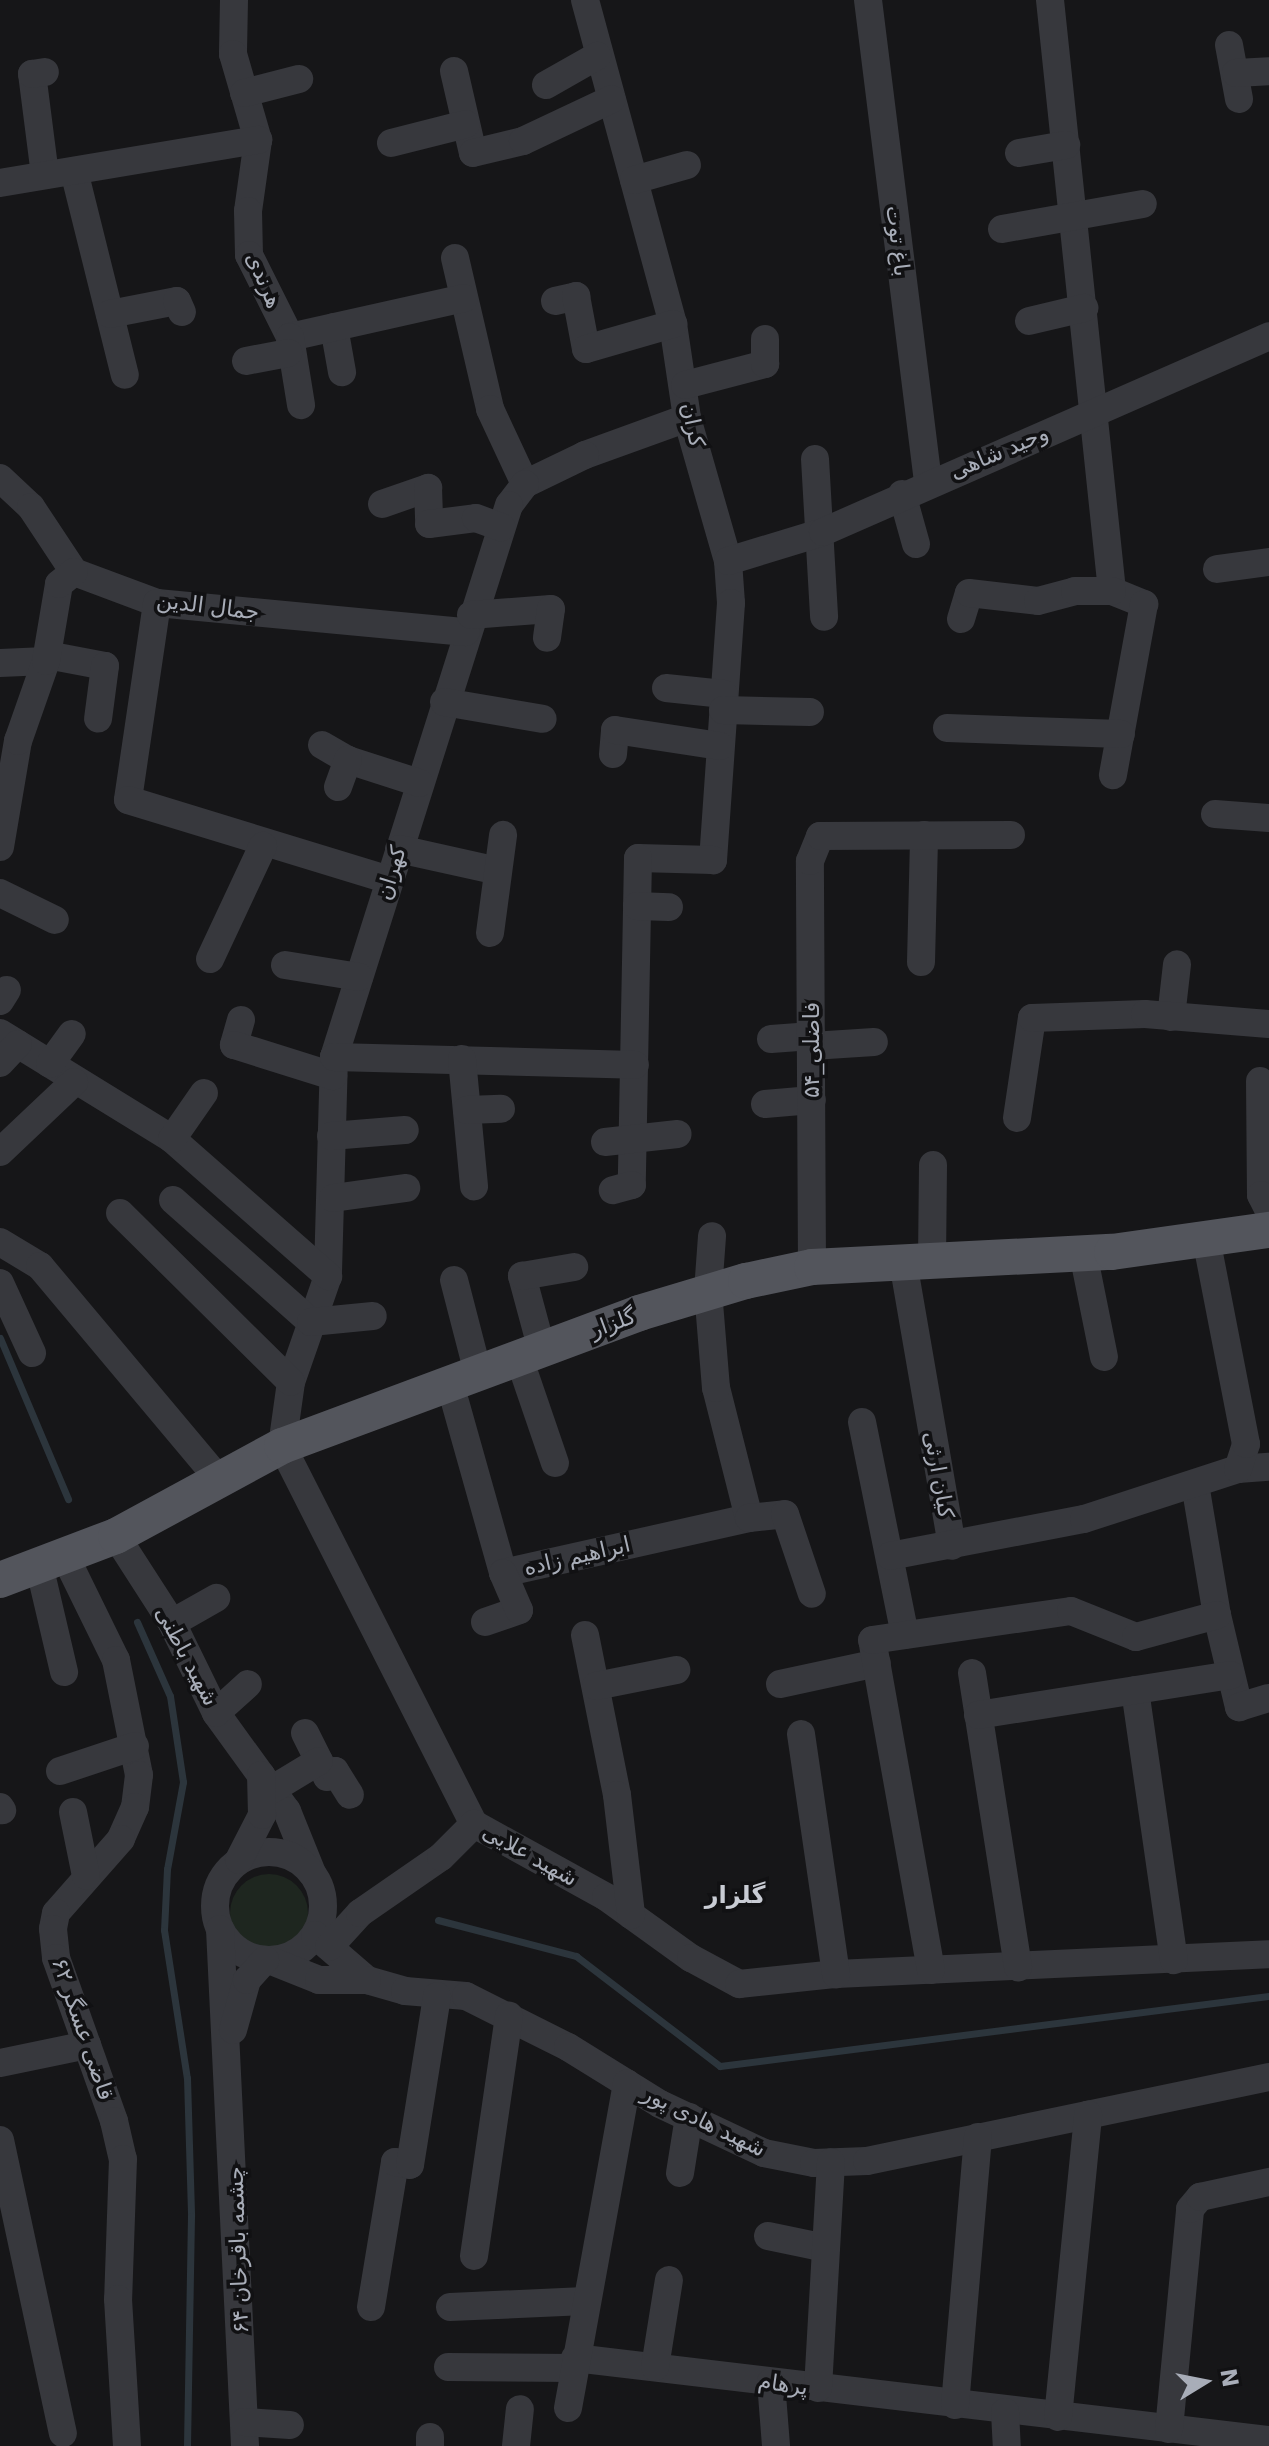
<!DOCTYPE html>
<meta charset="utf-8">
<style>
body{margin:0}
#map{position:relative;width:1269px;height:2446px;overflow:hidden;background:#161618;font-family:"DejaVu Sans","Noto Sans Arabic",sans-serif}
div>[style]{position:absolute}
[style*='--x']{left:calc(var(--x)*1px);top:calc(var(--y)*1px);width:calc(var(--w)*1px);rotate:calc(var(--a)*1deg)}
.green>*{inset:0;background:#1e261f}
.round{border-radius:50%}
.stream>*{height:7px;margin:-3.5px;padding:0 3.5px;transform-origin:3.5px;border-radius:3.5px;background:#2c353c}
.minor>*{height:28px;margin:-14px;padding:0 14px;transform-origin:14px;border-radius:14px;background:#37383d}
.minor>.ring{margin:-14px;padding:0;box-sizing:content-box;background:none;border:28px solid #37383d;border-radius:50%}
.major>*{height:36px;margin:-18px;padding:0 18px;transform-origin:18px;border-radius:18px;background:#53555c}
span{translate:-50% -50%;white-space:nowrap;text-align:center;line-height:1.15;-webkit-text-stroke:7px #111113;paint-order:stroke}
.street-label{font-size:22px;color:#a8adb8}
.neighbourhood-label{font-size:24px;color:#c9ccd4;font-weight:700}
.north{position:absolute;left:1165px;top:2342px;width:80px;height:80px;-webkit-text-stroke:6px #111113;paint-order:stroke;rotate:80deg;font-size:22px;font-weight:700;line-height:32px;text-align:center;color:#a8adb8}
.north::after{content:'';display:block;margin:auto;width:28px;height:36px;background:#a8adb8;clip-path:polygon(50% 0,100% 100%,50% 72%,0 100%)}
</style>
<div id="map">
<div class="green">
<i class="round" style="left:230px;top:1874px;width:78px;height:78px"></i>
</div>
<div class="stream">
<i style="--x:0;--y:1338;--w:175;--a:67.1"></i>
<i style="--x:137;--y:1622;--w:81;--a:66"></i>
<i style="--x:170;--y:1696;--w:87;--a:81.4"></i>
<i style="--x:183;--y:1782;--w:88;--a:100.4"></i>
<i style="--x:167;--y:1869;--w:61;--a:92.8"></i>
<i style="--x:164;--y:1930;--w:150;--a:81.2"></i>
<i style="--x:187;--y:2078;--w:138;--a:88.3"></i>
<i style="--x:191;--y:2216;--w:230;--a:91"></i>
<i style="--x:438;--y:1920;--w:143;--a:14.6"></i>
<i style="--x:576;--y:1956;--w:181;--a:37.4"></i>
<i style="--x:720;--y:2066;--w:553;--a:-7.27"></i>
</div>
<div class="minor">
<i style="--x:234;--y:0;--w:54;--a:91.1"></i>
<i style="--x:233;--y:54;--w:90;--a:73.8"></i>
<i style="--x:258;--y:140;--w:72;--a:98"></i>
<i style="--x:248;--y:211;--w:44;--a:88.7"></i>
<i style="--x:249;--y:255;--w:92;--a:63.4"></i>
<i style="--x:585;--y:0;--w:336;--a:74.8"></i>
<i style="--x:673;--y:324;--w:95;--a:81.5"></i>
<i style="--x:687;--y:418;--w:149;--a:74"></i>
<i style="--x:728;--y:561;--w:42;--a:85.9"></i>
<i style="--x:731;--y:603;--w:258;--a:94"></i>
<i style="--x:713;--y:860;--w:75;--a:-178.5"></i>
<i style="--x:638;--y:858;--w:327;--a:91.1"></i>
<i style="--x:632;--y:1185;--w:20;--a:165"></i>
<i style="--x:868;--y:0;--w:487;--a:82.9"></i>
<i style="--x:1050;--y:0;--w:594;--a:84.01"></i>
<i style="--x:1112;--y:591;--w:35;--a:22"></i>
<i style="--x:1144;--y:604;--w:174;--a:100.3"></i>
<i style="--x:1229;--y:45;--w:55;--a:79.5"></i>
<i style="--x:454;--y:71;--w:84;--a:77"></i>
<i style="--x:473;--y:153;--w:51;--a:-13.5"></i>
<i style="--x:523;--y:141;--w:98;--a:-25.3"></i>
<i style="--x:1236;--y:73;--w:33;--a:-3"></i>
<i style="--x:546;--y:85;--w:59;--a:-29.6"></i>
<i style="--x:244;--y:93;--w:57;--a:-14.3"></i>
<i style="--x:391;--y:143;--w:77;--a:-14.2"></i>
<i style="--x:1019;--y:153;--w:48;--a:-9.7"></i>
<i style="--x:74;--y:171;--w:210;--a:76"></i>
<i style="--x:45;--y:175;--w:102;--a:-97.3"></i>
<i style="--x:32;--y:74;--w:13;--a:-9"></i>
<i style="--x:634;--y:180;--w:55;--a:-15.8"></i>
<i style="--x:0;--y:183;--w:262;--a:-9.5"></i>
<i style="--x:1002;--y:229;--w:143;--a:-10.1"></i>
<i style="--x:455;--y:258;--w:155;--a:76.9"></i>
<i style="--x:490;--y:409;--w:83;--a:65"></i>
<i style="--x:555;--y:301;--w:22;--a:-13"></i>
<i style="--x:576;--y:296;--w:54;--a:79.3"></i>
<i style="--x:586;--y:349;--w:91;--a:-16"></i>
<i style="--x:110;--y:314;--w:68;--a:-11"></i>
<i style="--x:177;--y:301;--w:12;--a:66"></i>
<i style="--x:1029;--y:321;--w:57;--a:-13.3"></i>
<i style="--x:334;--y:327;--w:46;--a:79.9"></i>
<i style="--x:290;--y:337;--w:178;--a:-12.6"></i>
<i style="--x:290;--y:337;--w:69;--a:80.8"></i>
<i style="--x:246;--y:361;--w:43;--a:-10.8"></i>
<i style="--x:685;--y:385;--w:83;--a:-14.7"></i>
<i style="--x:765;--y:364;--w:25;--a:-90"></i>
<i style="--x:687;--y:418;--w:109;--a:160.1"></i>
<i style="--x:585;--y:455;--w:67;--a:154.2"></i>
<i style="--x:525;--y:484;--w:26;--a:127"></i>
<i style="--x:509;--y:505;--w:579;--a:107.59"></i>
<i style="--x:334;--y:1057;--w:219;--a:91.6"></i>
<i style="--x:328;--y:1276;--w:112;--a:109.2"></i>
<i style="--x:291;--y:1382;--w:65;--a:98"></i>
<i style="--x:282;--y:1446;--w:424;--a:63.1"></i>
<i style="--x:474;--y:1824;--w:151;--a:28.9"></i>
<i style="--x:606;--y:1897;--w:105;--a:35.7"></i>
<i style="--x:691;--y:1958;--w:55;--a:28.4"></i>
<i style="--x:739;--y:1984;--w:98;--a:-5.9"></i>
<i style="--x:836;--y:1974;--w:433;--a:-2.6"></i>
<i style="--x:815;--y:459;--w:158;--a:86.7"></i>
<i style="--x:0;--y:478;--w:42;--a:43.1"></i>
<i style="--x:31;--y:507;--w:78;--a:56.5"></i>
<i style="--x:74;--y:572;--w:89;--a:20.5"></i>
<i style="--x:157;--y:603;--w:310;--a:5.4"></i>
<i style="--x:902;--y:494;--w:52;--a:74.4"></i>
<i style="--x:382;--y:504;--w:49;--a:-19.2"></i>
<i style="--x:428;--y:488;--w:36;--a:88"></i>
<i style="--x:429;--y:524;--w:47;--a:-7.3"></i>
<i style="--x:476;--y:518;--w:27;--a:20"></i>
<i style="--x:728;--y:561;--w:99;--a:-17"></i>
<i style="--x:823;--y:532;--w:487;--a:-23.7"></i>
<i style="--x:1217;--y:569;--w:52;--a:-7.7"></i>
<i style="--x:157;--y:603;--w:199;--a:98.4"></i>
<i style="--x:128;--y:800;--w:273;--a:17"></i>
<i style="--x:471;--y:615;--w:80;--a:-4.3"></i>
<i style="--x:551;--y:609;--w:29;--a:98"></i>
<i style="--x:961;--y:619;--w:27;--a:-73"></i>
<i style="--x:969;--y:593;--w:69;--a:6.6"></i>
<i style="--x:1038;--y:601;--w:38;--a:-15"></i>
<i style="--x:1075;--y:591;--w:37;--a:0"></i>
<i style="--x:47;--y:655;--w:59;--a:10.7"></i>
<i style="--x:105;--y:666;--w:53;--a:97.5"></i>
<i style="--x:0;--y:663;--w:46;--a:-2.5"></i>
<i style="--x:666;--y:688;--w:58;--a:5.9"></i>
<i style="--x:444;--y:702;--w:100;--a:9.7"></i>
<i style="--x:723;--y:710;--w:87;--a:1.3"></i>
<i style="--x:947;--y:728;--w:174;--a:2"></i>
<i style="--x:322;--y:745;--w:30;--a:30"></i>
<i style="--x:348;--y:760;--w:75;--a:17.9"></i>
<i style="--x:613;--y:754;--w:24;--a:-85"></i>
<i style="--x:615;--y:730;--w:106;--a:8.7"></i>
<i style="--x:338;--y:787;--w:29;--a:-70"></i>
<i style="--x:1215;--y:814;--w:54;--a:4.2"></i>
<i style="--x:0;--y:847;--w:108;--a:-80.4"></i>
<i style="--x:18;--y:741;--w:85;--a:-70.7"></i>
<i style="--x:46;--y:661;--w:78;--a:-80.4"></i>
<i style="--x:59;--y:584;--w:19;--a:-39"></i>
<i style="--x:399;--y:849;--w:101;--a:12.5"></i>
<i style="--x:0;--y:893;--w:61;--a:26.1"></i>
<i style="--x:637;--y:906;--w:32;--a:2"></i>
<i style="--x:490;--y:933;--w:99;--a:-82.4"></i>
<i style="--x:210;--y:959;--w:125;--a:-64.9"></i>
<i style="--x:921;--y:962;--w:127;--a:-88.6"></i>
<i style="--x:285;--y:965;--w:75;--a:9.2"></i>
<i style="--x:0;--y:1001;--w:13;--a:-58"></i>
<i style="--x:1171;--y:1017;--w:53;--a:-83.5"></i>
<i style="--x:241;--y:1020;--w:26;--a:106"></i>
<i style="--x:234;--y:1045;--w:104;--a:17.4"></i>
<i style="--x:0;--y:1033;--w:202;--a:31.6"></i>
<i style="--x:172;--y:1139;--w:208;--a:41.3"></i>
<i style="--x:771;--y:1039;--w:41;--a:-4.2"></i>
<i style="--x:812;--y:1046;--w:62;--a:-3.7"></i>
<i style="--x:334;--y:1057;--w:301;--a:1.5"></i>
<i style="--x:462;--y:1059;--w:128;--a:84.6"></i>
<i style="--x:0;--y:1063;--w:26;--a:-47"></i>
<i style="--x:50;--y:1064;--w:37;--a:-54"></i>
<i style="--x:1260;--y:1081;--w:114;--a:89.5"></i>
<i style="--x:1261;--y:1195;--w:18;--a:63"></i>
<i style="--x:765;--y:1104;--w:47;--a:-4.9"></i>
<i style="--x:467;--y:1110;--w:34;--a:-2"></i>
<i style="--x:1017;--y:1118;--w:101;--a:-81.5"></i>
<i style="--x:1032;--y:1018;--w:113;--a:-2"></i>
<i style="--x:1145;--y:1014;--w:124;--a:4.6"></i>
<i style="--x:331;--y:1136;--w:74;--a:-4.6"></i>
<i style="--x:172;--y:1139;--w:56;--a:-55.2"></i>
<i style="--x:605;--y:1142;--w:73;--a:-6.3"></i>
<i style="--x:0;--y:1152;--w:102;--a:-43.4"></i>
<i style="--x:333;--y:1198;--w:74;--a:-7.8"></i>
<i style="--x:173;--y:1200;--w:184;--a:41.5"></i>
<i style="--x:311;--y:1322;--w:62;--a:-5.5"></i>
<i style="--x:120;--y:1213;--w:240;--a:44.7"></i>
<i style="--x:0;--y:1242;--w:47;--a:31"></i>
<i style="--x:40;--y:1266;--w:277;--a:50"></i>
<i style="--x:1083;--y:1253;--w:106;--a:78.6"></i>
<i style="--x:932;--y:1261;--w:96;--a:-89.4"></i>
<i style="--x:903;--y:1262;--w:288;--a:80.2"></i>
<i style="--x:812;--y:1267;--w:406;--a:-90.3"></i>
<i style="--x:810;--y:861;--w:27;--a:-68"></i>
<i style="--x:820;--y:836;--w:191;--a:-0.3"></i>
<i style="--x:454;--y:1280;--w:96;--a:75.5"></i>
<i style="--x:0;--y:1283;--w:77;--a:65.4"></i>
<i style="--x:542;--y:1350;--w:77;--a:-105.1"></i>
<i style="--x:522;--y:1276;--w:53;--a:-9.8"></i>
<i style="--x:519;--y:1358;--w:111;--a:71.1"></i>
<i style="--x:450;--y:1384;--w:196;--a:74.3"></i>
<i style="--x:503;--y:1573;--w:252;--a:-12.6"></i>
<i style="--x:749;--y:1518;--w:134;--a:-104.2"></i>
<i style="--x:716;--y:1388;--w:97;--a:-94.7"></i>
<i style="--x:708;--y:1291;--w:55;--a:-85.8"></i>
<i style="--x:862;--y:1422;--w:217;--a:78.6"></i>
<i style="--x:1238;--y:1469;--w:31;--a:-4"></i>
<i style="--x:1195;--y:1484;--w:133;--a:80.5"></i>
<i style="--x:1217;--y:1615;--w:95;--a:76.6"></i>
<i style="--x:1239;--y:1707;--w:31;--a:-17"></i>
<i style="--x:749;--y:1518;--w:36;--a:-6"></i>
<i style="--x:785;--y:1514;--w:84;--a:71.4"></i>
<i style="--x:116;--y:1536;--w:103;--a:57.2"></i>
<i style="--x:172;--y:1623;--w:100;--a:63.9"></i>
<i style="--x:216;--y:1713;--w:121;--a:54.1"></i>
<i style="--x:287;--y:1811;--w:67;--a:68"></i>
<i style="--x:65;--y:1556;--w:116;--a:63.9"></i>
<i style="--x:116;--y:1660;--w:117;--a:78.7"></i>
<i style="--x:139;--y:1775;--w:32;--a:97"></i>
<i style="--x:135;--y:1807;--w:35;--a:114"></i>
<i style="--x:121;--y:1839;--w:98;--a:131.3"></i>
<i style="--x:56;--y:1913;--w:16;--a:101"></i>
<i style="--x:53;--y:1929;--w:29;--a:84"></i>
<i style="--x:56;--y:1958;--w:173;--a:70.4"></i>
<i style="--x:114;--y:2121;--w:39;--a:77"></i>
<i style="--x:123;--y:2159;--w:140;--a:92"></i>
<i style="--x:118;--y:2299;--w:147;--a:86.5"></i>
<i style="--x:890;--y:1556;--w:197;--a:-10.8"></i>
<i style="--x:1084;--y:1519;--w:162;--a:-18"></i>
<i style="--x:1238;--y:1469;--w:26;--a:-72"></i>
<i style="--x:1246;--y:1444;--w:209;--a:-101"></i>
<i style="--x:39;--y:1565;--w:110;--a:76.8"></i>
<i style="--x:485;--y:1622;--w:36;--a:-19"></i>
<i style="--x:519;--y:1610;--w:40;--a:-113.4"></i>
<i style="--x:172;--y:1623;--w:51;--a:-29.6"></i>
<i style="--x:585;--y:1635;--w:163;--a:78.7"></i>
<i style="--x:617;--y:1795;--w:121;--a:83.3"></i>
<i style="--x:972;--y:1673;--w:298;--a:81.1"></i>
<i style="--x:780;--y:1684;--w:99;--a:-12.2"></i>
<i style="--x:596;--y:1686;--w:82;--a:-11.3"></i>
<i style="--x:1135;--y:1690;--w:273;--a:81.8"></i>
<i style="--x:216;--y:1713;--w:43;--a:-42.2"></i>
<i style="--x:978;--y:1715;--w:256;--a:-9"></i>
<i style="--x:305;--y:1733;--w:49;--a:63.4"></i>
<i style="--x:327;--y:1777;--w:10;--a:-37"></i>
<i style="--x:335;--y:1771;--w:28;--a:58"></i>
<i style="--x:801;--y:1734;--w:243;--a:81.7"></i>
<i style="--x:60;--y:1771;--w:79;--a:-18.4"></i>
<i style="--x:271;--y:1790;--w:56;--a:-31.1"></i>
<i style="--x:0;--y:1807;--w:4;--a:56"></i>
<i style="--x:73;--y:1812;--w:65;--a:78.5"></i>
<i class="ring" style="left:215px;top:1852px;width:80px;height:80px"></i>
<i style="--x:239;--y:1860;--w:51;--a:-62.9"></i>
<i style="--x:262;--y:1815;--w:40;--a:-91.4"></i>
<i style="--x:220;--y:1929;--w:518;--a:87.23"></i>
<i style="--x:315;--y:1935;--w:69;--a:40.9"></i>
<i style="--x:367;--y:1980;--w:40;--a:16"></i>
<i style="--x:405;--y:1991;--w:61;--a:4.7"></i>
<i style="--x:466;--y:1996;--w:114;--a:26.6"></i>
<i style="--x:568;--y:2047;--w:108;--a:31.8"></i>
<i style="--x:660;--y:2104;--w:115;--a:25.2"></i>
<i style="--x:764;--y:2153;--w:51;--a:11.3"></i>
<i style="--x:814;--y:2163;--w:53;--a:-2.2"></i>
<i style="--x:867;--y:2161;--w:411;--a:-11.8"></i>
<i style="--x:329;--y:1947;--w:46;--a:-47.6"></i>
<i style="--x:360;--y:1913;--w:98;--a:-34.7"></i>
<i style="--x:441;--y:1857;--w:47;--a:-45"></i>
<i style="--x:269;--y:1960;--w:54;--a:21.8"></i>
<i style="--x:319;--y:1980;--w:48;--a:0"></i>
<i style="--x:931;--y:1970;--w:335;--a:-100.1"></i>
<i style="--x:872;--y:1640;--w:201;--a:-8.3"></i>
<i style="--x:1071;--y:1611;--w:70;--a:21.8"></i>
<i style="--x:1136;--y:1637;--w:84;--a:-15.2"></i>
<i style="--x:233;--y:2030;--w:52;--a:-74.4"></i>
<i style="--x:247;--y:1980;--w:27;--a:-48"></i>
<i style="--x:0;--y:2063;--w:89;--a:-11.7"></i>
<i style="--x:0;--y:2140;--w:300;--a:77.9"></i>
<i style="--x:680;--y:2173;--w:57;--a:-80.9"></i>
<i style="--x:768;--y:2236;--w:59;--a:11.7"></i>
<i style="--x:474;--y:2256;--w:243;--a:-81.7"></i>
<i style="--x:371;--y:2307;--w:147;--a:-80.6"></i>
<i style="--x:395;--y:2162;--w:15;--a:11"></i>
<i style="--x:410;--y:2165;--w:171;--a:-80.9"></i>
<i style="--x:450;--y:2307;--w:135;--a:-2.5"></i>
<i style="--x:575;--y:2358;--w:699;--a:6.74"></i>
<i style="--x:448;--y:2367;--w:125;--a:0.5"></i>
<i style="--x:655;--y:2367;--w:88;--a:-80.9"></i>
<i style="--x:771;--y:2382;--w:64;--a:85.5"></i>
<i style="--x:818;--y:2388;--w:226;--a:-86.7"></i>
<i style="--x:955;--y:2405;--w:269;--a:-85.1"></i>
<i style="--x:568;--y:2408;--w:330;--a:-79.7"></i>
<i style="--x:1005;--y:2412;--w:34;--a:87"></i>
<i style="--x:1058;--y:2417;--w:304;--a:-84.3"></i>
<i style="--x:244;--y:2422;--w:46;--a:3.7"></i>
<i style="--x:1169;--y:2429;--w:221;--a:-84.5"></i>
<i style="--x:1190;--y:2209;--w:16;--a:-50"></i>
<i style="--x:1200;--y:2197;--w:71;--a:-12.3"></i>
<i style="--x:430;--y:2446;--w:9;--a:-90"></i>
<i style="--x:516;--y:2446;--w:37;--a:-84"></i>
</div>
<div class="major">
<i style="--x:0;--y:1580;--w:124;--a:-20.8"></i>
<i style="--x:116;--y:1536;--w:189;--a:-28.5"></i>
<i style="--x:282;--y:1446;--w:381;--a:-20.4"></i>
<i style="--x:639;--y:1313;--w:112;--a:-16.7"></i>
<i style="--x:746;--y:1281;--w:67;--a:-12"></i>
<i style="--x:812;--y:1267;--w:300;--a:-2.9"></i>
<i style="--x:1112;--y:1252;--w:159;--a:-8"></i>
</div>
<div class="street-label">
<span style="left:898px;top:241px;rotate:83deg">باغ توت</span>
<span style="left:264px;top:280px;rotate:67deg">هرندی</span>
<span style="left:693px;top:425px;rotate:78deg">کران</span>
<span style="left:999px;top:452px;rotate:-23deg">وحید شاهی</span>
<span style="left:208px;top:606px;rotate:7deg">جمال الدین</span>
<span style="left:391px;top:873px;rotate:-73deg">کهران</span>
<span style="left:812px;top:1050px;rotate:-90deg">۵۴_فاضلی</span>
<span style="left:613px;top:1323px;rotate:-20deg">گلزار</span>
<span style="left:939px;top:1475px;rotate:80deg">کیان ارثی</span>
<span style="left:577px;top:1556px;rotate:-13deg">ابراهیم زاده</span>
<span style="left:187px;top:1656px;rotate:62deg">شهید باطنی</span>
<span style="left:530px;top:1855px;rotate:29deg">شهید علایی</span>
<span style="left:83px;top:2029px;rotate:71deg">قاضی عسگر ۶۲</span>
<span style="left:704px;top:2121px;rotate:26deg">شهید هادی پور</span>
<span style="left:238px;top:2250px;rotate:-92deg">چشمه باقرخان ۶۴</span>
<span style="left:783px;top:2384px;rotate:8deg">پرهام</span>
</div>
<div class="neighbourhood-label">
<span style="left:735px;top:1896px">گلزار</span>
</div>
<div class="north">N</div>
</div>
